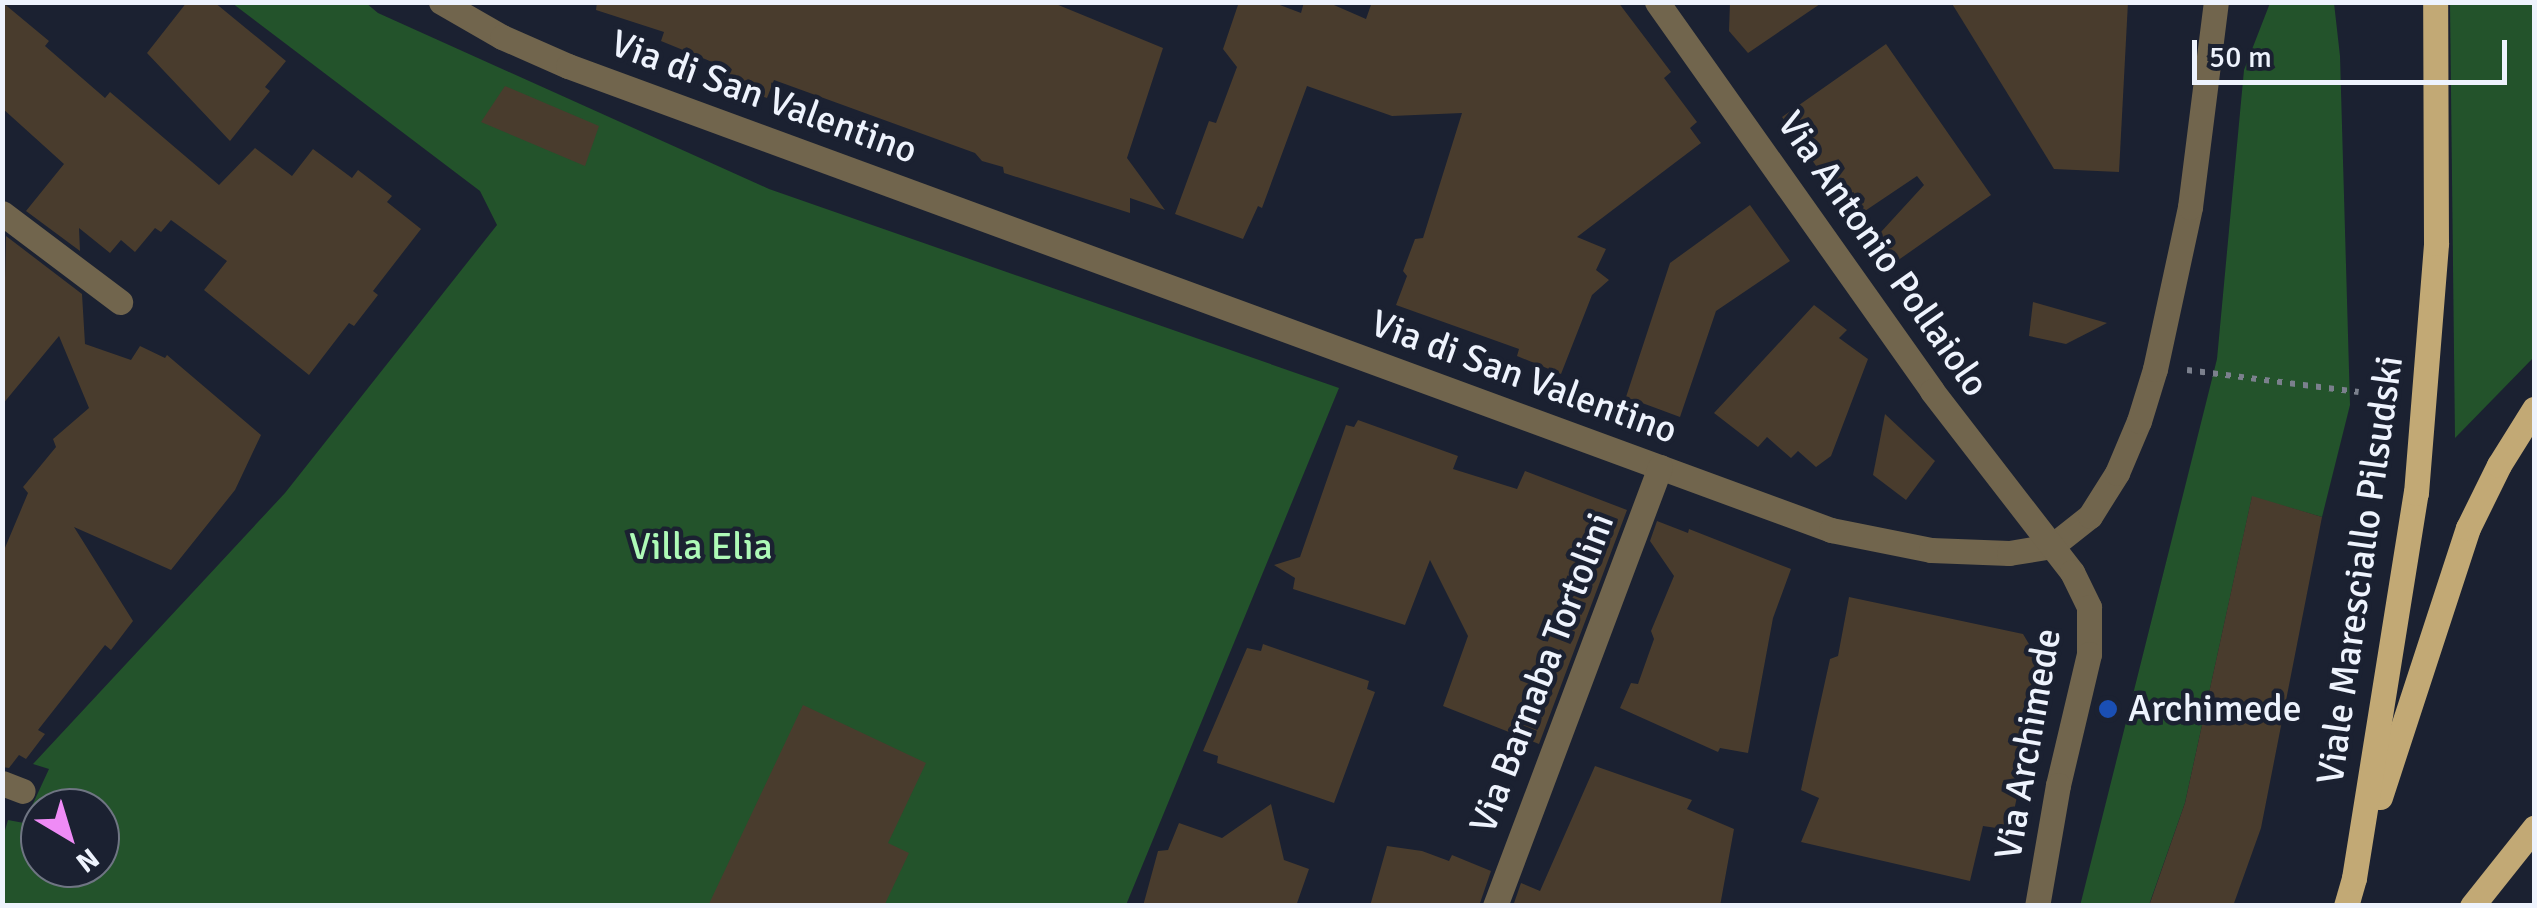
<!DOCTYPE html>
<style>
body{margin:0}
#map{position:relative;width:2537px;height:908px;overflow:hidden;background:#1b2131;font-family:Signika,sans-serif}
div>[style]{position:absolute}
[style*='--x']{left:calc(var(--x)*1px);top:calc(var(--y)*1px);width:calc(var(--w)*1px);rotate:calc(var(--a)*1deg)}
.green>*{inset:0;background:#23532b}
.building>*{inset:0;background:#493c2d}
.path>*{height:6px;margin-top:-3px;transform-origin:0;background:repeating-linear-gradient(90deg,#7b808d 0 5px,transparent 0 13px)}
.street>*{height:25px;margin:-12.5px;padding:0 12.5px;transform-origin:12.5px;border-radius:12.5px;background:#71654d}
.primary>*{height:25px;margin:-12.5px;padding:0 12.5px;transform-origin:12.5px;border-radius:12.5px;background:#c2a975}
.dots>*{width:28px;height:28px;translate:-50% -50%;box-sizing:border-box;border:5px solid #1b2131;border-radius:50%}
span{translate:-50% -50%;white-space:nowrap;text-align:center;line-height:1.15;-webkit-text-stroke:9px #1b2131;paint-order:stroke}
.street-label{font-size:38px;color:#eef3fd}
.park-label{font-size:38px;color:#aefab7}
.poi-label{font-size:38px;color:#eef3fd}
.left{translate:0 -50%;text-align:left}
.frame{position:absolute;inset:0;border:5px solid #eef3fd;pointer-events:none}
.north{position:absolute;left:20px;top:788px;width:100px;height:100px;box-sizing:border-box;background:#1b2131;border:2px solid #6f7583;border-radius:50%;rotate:142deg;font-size:28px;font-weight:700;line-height:40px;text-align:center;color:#eef3fd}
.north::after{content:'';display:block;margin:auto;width:35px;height:45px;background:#ef8bf6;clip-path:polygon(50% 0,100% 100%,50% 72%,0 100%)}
.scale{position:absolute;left:2192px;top:40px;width:315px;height:45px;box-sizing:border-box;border:5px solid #eef3fd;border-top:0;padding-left:12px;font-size:30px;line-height:35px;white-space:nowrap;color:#eef3fd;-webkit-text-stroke:8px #1b2131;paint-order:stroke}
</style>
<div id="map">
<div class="green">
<i style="clip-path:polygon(evenodd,232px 3px,366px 3px,378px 13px,769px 189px,1339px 388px,1126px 905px,3px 906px,3px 837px,8px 820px,24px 823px,49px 769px,33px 764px,285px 493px,497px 225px,480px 191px,232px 3px,40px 808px,100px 808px,100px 868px,40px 868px,40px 808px)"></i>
<i style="clip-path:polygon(2270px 3px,2334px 3px,2340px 56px,2350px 405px,2322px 517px,2252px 497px,2185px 803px,2149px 905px,2080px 906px,2217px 359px,2244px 70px)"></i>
<i style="clip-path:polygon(2450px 3px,2534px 3px,2534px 357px,2455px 438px)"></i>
</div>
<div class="building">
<i style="clip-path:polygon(2px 2px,49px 41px,45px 46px,105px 98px,110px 92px,219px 185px,255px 148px,292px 176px,313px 149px,352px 178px,358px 170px,392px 196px,387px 202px,421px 229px,373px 291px,378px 295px,354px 326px,349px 323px,309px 375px,204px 290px,227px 261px,171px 220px,161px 232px,155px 228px,135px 252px,121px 240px,110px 253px,79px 228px,80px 251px,26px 211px,64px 164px,2px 108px)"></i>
<i style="clip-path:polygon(187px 2px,214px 2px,286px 61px,265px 87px,270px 91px,230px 141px,147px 53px)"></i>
<i style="clip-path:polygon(597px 2px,1051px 2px,1163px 48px,1127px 158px,1165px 210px,1130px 198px,1130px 213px,1004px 173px,1003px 167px,982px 161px,975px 153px,774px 80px,767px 98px,716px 79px,722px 66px,661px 41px,664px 32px,596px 10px)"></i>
<i style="clip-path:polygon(1239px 2px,1272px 2px,1301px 13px,1304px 2px,1327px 2px,1366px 19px,1372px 2px,1618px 2px,1671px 72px,1664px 78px,1697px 122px,1690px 128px,1701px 143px,1577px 237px,1606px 249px,1596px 270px,1609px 280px,1592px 295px,1561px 374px,1517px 356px,1519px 349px,1396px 305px,1407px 276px,1403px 271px,1415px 239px,1423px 238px,1462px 113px,1392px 116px,1307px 86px,1262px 208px,1258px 206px,1243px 239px,1175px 214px,1209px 121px,1216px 123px,1237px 67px,1223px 49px)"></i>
<i style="clip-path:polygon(1730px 2px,1823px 2px,1748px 53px,1729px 31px)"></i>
<i style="clip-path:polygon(1951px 2px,2128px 2px,2119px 172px,2054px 169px)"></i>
<i style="clip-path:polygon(1886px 44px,1991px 195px,1887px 268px,1870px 244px,1924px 185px,1917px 176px,1853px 219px,1782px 117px)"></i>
<i style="clip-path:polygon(505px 86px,599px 126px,585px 166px,481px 122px)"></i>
<i style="clip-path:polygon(1750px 205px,1790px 261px,1716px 311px,1680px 417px,1626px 397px,1670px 263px)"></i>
<i style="clip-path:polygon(6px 236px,82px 294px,85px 344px,131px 360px,140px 346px,165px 358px,167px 355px,261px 435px,235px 490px,171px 570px,74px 527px,133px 621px,111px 650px,105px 645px,38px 730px,45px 734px,26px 759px,19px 755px,9px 768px,2px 767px,2px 555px,28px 493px,23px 487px,56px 447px,53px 439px,89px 408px,59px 336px,2px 405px)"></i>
<i style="clip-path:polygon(2033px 302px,2107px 323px,2066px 344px,2029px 336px)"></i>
<i style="clip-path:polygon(1814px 305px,1847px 330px,1839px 338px,1868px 359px,1831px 456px,1816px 467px,1798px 451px,1791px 458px,1767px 437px,1758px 447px,1714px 413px)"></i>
<i style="clip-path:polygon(1885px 414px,1935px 461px,1906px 500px,1873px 475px)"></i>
<i style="clip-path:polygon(1358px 420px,1458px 456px,1453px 469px,1517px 489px,1525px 471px,1627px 510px,1539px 744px,1443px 706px,1468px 636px,1430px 560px,1405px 625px,1293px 589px,1295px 578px,1274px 565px,1300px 557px,1346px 425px,1354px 427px)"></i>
<i style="clip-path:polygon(2252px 496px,2322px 517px,2261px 828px,2233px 906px,2149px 906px,2185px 803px)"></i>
<i style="clip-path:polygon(1657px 521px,1688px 533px,1689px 529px,1791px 569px,1773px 618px,1748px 753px,1720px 748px,1718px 752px,1620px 708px,1631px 683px,1638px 684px,1654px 639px,1651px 631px,1674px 576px,1650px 541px)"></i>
<i style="clip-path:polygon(1849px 597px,2023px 634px,2036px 656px,2046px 658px,2010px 830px,1983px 826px,1970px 881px,1801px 842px,1819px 798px,1801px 790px,1830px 659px,1838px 656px)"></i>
<i style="clip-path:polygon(1263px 644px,1369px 681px,1367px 689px,1375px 692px,1334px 803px,1217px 763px,1218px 756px,1203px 751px,1247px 648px,1261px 651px)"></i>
<i style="clip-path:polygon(803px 705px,926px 763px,888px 843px,909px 853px,884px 906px,708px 906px)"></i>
<i style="clip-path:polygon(1595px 766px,1692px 800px,1687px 809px,1734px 829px,1720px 906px,1513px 906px,1521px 883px,1540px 891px)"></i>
<i style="clip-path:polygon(1271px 804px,1284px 860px,1309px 869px,1296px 906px,1143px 906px,1158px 851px,1168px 850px,1179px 823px,1222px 838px)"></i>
<i style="clip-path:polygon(1387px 846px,1422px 851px,1449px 861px,1452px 855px,1491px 871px,1479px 906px,1370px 906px)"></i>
</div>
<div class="path">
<i style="--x:2187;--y:370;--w:173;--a:7.3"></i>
</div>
<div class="street">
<i style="--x:441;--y:2;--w:70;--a:29.8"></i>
<i style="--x:502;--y:37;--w:72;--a:23.7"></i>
<i style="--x:568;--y:66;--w:1346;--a:20.17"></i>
<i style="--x:1831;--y:530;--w:102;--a:11.3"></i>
<i style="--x:1931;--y:550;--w:78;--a:2.2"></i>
<i style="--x:2009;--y:553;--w:44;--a:-9.2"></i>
<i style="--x:2052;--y:546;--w:48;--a:-38.3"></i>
<i style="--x:2090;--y:516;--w:51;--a:-57.9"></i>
<i style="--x:2117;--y:473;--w:56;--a:-67.1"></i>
<i style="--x:2139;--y:421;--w:54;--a:-72.9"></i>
<i style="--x:2155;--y:369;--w:166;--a:-77.8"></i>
<i style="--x:2190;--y:207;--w:207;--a:-82.8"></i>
<i style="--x:1657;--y:2;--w:476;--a:54.7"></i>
<i style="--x:1932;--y:391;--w:229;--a:52.3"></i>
<i style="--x:2072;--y:572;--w:39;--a:64"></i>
<i style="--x:2089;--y:607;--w:47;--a:90"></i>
<i style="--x:2089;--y:654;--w:135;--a:103.3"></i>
<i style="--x:2058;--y:785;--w:123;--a:99.8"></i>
<i style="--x:2;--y:213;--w:148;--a:37"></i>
<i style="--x:2;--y:783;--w:22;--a:21"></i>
<i style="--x:1495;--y:906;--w:469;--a:-69.4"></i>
</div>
<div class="primary">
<i style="--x:2380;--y:797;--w:283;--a:-71.9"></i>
<i style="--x:2468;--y:528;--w:70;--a:-63.8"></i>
<i style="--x:2499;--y:465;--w:66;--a:-58"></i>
<i style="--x:2346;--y:906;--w:29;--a:-74"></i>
<i style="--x:2354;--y:878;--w:390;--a:-80.9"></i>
<i style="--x:2416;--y:493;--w:251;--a:-85.4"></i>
<i style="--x:2436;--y:243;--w:241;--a:-90.2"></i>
<i style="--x:2472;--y:906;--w:100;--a:-51.5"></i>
</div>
<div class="dots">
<i style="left:2108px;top:709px;background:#1a4fb4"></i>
</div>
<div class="street-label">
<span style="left:764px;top:97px;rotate:20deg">Via di San Valentino</span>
<span style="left:1883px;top:254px;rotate:55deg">Via Antonio Pollaiolo</span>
<span style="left:1524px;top:377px;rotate:20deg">Via di San Valentino</span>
<span style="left:2360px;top:570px;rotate:-82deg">Viale Maresciallo Pilsudski</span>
<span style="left:1542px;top:673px;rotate:-69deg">Via Barnaba Tortolini</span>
<span style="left:2028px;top:744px;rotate:-80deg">Via Archimede</span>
</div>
<div class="park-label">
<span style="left:701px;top:547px">Villa Elia</span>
</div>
<div class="poi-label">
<span class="left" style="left:2128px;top:709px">Archimede</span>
</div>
<div class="frame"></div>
<div class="north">N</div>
<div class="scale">50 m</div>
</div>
